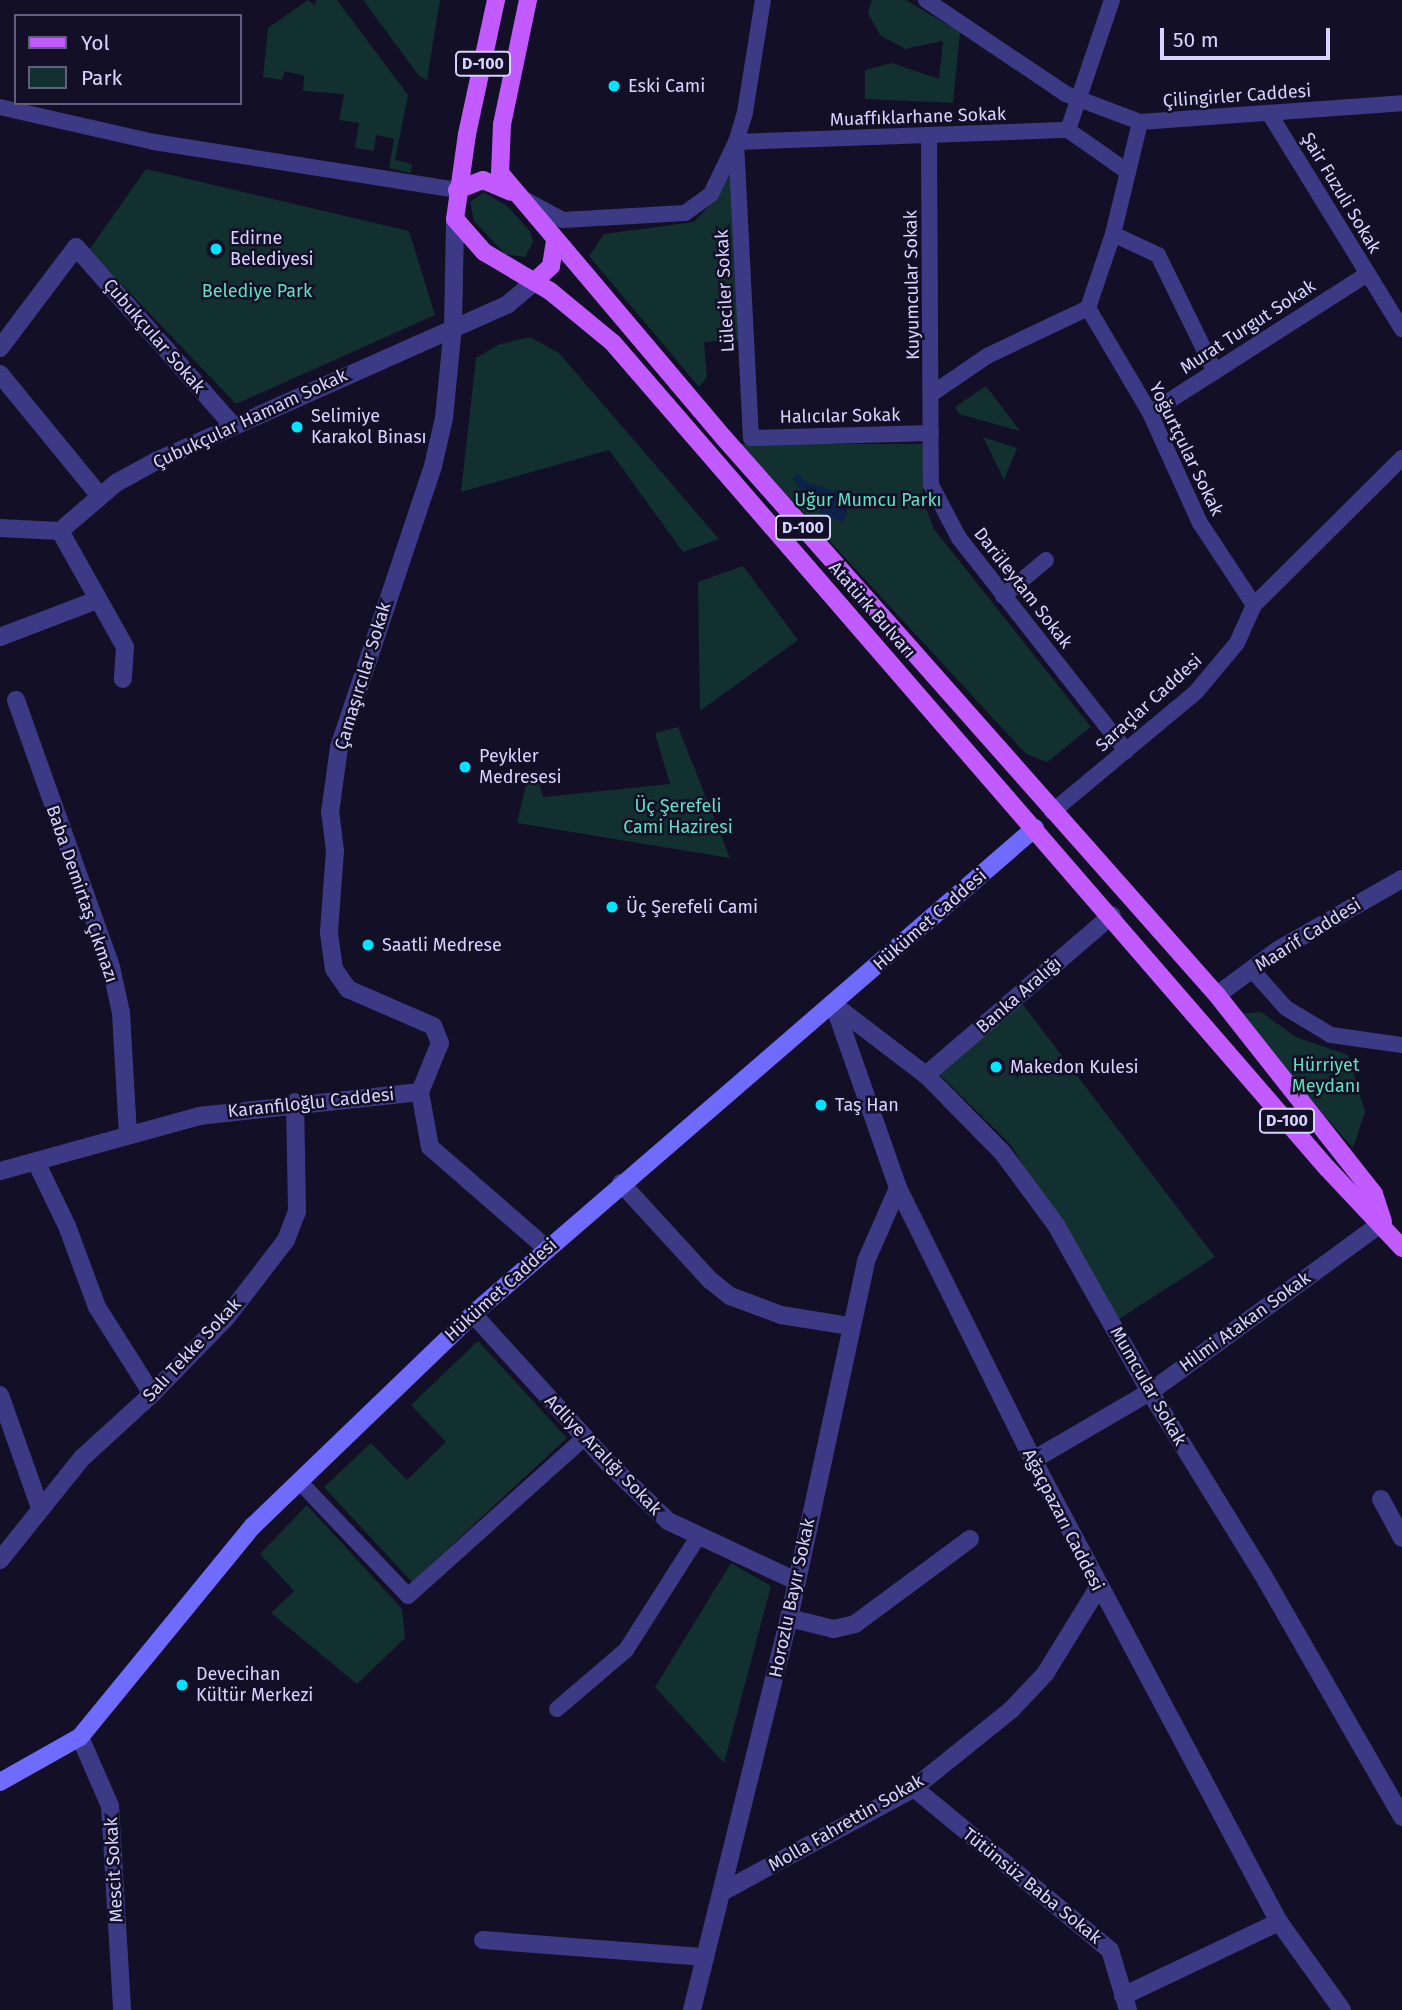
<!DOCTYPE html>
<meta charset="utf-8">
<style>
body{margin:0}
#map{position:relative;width:1402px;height:2010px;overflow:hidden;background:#130f26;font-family:"Fira Sans",sans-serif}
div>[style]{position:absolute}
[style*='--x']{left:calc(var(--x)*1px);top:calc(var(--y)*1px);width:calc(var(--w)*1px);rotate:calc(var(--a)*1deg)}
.green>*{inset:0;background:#12302f}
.water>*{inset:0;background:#0c2248}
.pedestrian>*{height:16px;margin:-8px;padding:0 8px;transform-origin:8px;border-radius:8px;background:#3d3a85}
.minor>*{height:18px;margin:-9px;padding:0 9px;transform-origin:9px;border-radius:9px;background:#3d3a85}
.tertiary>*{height:18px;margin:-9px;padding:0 9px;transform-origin:9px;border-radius:9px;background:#3d3a85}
.secondary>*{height:18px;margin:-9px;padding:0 9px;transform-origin:9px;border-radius:9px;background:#6f6bff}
.primary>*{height:18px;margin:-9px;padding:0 9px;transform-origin:9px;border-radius:9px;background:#c25bff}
.dots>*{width:19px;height:19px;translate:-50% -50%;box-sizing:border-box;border:4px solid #130f26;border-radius:50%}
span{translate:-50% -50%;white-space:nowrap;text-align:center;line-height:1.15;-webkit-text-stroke:5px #130f26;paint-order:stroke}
.shield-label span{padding:2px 5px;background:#130f26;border:2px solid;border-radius:5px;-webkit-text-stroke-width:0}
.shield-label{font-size:16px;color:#d9d4ff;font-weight:700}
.poi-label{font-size:18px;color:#d9d4ff}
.left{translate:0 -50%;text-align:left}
.street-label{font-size:18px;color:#d9d4ff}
.park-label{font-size:18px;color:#5fe0c0}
.legend{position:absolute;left:14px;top:14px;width:228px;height:91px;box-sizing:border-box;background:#130f26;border:2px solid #625e7d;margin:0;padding:9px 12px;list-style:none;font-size:21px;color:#d9d4ff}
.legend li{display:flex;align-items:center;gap:14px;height:35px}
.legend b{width:35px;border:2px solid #625e7d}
.scale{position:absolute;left:1160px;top:28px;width:170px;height:32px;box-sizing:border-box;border:4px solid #d9d4ff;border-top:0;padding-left:9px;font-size:21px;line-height:24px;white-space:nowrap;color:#d9d4ff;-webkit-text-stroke:5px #130f26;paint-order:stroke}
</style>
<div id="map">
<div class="green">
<i style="clip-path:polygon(308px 0,315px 6px,316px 0,337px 0,408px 95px,395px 160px,412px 164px,411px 173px,389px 168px,394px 139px,376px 135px,374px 151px,355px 148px,359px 123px,339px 120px,344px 94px,303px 91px,304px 76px,285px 71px,282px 80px,263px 77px,268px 28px)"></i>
<i style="clip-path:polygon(363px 0,440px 0,427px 80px,419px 76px)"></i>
<i style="clip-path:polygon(872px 0,906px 0,960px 32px,953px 103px,865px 99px,865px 70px,892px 63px,939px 79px,943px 41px,905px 49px,880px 35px,868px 13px)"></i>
<i style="clip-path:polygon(729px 164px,733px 167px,741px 340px,704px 342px,707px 377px,699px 387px,589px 256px,604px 234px,694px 222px,707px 208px)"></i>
<i style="clip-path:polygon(146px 169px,409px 231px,435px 315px,236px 404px,89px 250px)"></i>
<i style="clip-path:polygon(484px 192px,507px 206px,530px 231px,533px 242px,525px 257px,505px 254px,474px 221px,470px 202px)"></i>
<i style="clip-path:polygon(530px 337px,559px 353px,719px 539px,683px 552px,609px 450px,461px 492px,476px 358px,500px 344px)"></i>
<i style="clip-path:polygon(986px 386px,1020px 431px,959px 414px,955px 407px)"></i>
<i style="clip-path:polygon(983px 437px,1017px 448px,1004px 480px)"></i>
<i style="clip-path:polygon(740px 444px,923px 444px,923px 500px,934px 529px,1091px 727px,1047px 762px,1026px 754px)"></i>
<i style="clip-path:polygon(743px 566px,798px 640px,700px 711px,698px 582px)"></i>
<i style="clip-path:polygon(678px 727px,730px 858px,517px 823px,526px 784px,539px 783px,543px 797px,670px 784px,655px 733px)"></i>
<i style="clip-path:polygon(1021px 1002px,1215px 1257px,1119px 1319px,1010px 1144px,938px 1073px)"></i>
<i style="clip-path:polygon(1261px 1012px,1296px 1037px,1348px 1055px,1365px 1112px,1353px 1148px,1234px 1014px)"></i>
<i style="clip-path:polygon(478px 1341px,567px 1438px,412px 1582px,324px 1487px,371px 1443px,407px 1480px,446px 1442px,411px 1405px)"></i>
<i style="clip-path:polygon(307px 1505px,402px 1609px,405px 1638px,357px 1684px,271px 1613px,294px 1591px,260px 1554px)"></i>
<i style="clip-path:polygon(731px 1563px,771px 1586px,724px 1763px,655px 1687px)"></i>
</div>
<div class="water">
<i style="clip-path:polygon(798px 473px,806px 482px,852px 497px,843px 522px,822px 514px,792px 479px)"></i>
</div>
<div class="pedestrian">
<i style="--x:926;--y:0;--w:169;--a:33.9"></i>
<i style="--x:1066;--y:94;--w:79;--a:20.7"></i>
<i style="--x:1140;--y:122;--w:263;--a:-4.1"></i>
<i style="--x:0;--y:107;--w:158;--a:12.8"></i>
<i style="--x:154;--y:142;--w:307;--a:9"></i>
<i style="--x:1269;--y:113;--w:254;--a:58.4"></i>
<i style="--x:1068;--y:130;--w:73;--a:35"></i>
<i style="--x:929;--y:135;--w:350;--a:89.7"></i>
<i style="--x:931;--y:485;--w:60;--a:62.2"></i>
<i style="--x:959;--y:538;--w:271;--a:51.9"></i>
<i style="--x:736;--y:142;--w:296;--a:87.1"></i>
<i style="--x:751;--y:438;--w:180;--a:-1.6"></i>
<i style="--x:736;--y:142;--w:332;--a:-2.1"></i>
<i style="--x:1068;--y:130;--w:137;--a:-71.3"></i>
<i style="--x:522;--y:198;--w:47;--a:28.2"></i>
<i style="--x:563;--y:220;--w:122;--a:-3.3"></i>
<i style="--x:685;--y:213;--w:32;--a:-36"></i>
<i style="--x:711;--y:194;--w:58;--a:-64.3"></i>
<i style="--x:736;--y:142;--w:31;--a:-73"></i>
<i style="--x:745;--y:112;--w:113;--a:-80.9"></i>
<i style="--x:1113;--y:234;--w:50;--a:25"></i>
<i style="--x:1158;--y:255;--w:130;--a:64"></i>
<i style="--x:1088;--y:308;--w:122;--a:59.4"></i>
<i style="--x:1150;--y:413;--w:121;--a:65.6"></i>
<i style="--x:1200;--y:523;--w:98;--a:56.6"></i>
<i style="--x:933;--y:393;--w:65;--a:-34.4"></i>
<i style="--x:987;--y:356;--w:112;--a:-25.4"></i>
<i style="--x:1088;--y:308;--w:78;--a:-71.3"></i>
<i style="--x:1113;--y:234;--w:115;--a:-76.4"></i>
<i style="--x:1150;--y:413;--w:258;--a:-32.6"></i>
<i style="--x:1003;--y:596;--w:56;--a:-39.9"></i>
<i style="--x:1052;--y:812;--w:187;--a:-39.8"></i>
<i style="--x:1196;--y:692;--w:64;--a:-50.1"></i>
<i style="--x:1237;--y:643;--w:42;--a:-65.9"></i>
<i style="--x:1254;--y:605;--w:209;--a:-44.8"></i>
<i style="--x:1252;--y:970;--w:51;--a:48.2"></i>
<i style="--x:1286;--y:1008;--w:52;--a:31"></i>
<i style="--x:1331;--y:1035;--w:72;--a:8"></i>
<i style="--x:299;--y:1481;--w:158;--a:46.5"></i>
<i style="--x:408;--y:1596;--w:237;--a:-41.9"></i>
<i style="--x:557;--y:1709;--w:91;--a:-40.5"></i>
<i style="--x:626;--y:1650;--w:134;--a:-57.5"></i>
</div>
<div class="minor">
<i style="--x:0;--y:348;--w:126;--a:-53"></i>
<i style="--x:76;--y:247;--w:238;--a:48.7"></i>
<i style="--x:0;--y:374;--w:158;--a:50.7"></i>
<i style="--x:0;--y:528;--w:60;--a:2.9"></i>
<i style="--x:60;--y:531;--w:74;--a:-40.6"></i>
<i style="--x:116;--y:483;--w:46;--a:-28.8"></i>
<i style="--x:156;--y:461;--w:385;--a:-24"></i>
<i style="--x:508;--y:304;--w:35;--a:-40"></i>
<i style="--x:60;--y:531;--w:133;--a:60.7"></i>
<i style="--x:125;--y:647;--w:32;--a:94"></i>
<i style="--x:0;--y:637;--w:104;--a:-20.9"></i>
<i style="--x:16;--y:700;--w:283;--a:70.4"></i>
<i style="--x:111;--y:967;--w:47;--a:77.7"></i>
<i style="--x:121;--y:1013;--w:121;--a:86.7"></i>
<i style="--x:834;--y:1005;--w:116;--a:37.3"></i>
<i style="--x:926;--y:1075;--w:108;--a:45.4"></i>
<i style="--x:1002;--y:1152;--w:91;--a:53.5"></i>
<i style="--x:1056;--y:1225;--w:192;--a:60.6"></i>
<i style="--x:1150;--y:1392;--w:215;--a:58.3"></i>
<i style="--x:1263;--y:1575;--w:279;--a:60.1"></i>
<i style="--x:926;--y:1075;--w:245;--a:-40.7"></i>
<i style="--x:420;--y:1092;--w:53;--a:-67.8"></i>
<i style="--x:440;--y:1043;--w:18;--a:-112"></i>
<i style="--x:433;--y:1026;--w:93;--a:-156.5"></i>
<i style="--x:348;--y:989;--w:24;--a:-125"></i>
<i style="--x:334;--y:969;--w:37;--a:-98"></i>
<i style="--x:329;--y:932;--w:81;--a:-85.8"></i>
<i style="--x:335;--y:851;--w:38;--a:-97"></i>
<i style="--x:330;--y:813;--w:67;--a:-82.2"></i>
<i style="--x:339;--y:747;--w:296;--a:-71.5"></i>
<i style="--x:433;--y:466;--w:49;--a:-77.1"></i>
<i style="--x:444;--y:418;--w:91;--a:-84.4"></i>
<i style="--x:453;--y:327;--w:108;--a:-88.9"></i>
<i style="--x:37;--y:1164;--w:69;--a:64.2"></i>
<i style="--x:67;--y:1226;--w:86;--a:69.7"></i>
<i style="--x:97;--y:1307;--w:103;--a:57.7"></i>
<i style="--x:621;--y:1183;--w:132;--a:47.5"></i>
<i style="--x:710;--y:1280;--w:26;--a:39"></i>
<i style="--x:730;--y:1296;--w:54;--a:20.4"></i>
<i style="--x:781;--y:1315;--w:70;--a:9.1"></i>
<i style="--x:473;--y:1314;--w:202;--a:47.8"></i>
<i style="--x:609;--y:1464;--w:82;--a:44"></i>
<i style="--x:668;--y:1521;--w:141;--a:25.1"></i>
<i style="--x:0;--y:1395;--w:120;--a:70.5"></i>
<i style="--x:1033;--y:1460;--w:135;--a:-30.2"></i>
<i style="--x:1150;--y:1392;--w:288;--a:-36.1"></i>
<i style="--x:1381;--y:1499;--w:44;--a:61.7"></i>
<i style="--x:0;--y:1560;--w:131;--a:-51.2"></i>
<i style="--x:82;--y:1458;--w:95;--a:-42.4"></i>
<i style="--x:152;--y:1394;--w:106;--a:-45.8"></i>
<i style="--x:226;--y:1318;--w:98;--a:-52.4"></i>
<i style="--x:286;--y:1240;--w:30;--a:-69"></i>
<i style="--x:297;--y:1212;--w:110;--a:-91"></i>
<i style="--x:789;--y:1618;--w:46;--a:13.7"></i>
<i style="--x:834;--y:1629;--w:22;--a:-13"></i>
<i style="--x:855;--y:1624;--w:143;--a:-36.5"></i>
<i style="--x:80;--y:1737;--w:75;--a:66.5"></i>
<i style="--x:110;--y:1806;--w:204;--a:86.6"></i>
<i style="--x:914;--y:1788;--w:254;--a:39.6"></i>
<i style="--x:1110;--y:1950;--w:63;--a:73.3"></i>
<i style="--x:722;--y:1892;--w:218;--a:-28.4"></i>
<i style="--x:914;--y:1788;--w:124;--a:-38.8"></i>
<i style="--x:1011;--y:1710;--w:50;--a:-46.6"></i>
<i style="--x:1045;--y:1674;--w:101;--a:-58.4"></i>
<i style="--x:483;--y:1940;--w:223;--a:4.4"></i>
<i style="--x:1123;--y:1996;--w:173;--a:-25.4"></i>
</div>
<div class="tertiary">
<i style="--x:1217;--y:995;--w:76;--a:-36.4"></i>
<i style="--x:1278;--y:950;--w:143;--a:-29.8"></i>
<i style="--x:834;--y:1005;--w:194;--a:70.7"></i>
<i style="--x:898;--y:1188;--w:304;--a:63.6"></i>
<i style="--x:1033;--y:1460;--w:523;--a:61.97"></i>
<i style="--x:1279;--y:1922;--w:108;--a:54.4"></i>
<i style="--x:0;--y:1171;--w:206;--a:-15.4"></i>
<i style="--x:199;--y:1116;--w:222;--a:-6.2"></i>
<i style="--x:420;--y:1092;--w:56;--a:79.7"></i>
<i style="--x:430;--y:1147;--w:154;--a:41"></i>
<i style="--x:692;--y:2010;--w:404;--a:-76.1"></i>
<i style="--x:789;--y:1618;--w:365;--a:-77.8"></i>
<i style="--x:866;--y:1261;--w:80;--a:-66.3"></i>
</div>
<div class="secondary">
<i style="--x:0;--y:1782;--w:92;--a:-29.4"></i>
<i style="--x:80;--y:1737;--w:273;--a:-50.7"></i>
<i style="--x:253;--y:1526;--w:306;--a:-43.9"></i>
<i style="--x:473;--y:1314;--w:743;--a:-40.85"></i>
</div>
<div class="primary">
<i style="--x:496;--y:0;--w:137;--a:102.2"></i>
<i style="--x:467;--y:134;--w:86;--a:98"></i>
<i style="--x:455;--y:219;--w:44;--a:48.7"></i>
<i style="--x:484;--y:252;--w:77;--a:30.6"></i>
<i style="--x:550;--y:291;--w:82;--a:39.5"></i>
<i style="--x:613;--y:343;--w:1091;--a:49.13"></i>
<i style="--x:1327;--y:1168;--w:110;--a:46.8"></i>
<i style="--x:528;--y:0;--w:127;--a:101.8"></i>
<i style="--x:502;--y:124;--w:49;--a:92.3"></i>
<i style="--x:500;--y:173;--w:347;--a:49.8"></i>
<i style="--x:724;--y:438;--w:744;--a:48.49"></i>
<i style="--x:1217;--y:995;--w:253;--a:51.7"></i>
<i style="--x:1374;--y:1194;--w:29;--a:72"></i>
<i style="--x:457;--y:190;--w:28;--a:-21"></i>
<i style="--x:483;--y:180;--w:30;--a:23"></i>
<i style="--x:535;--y:281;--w:22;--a:-43"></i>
<i style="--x:551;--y:266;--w:24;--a:-81"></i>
</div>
<div class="dots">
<i style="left:614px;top:86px;background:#00e5ff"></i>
<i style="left:216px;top:249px;background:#00e5ff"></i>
<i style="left:297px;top:427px;background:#00e5ff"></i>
<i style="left:465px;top:767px;background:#00e5ff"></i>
<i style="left:612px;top:907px;background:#00e5ff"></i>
<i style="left:368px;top:945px;background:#00e5ff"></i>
<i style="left:996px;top:1067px;background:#00e5ff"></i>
<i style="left:821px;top:1105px;background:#00e5ff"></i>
<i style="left:182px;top:1685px;background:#00e5ff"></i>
</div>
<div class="shield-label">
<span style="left:483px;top:64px">D-100</span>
<span style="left:803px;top:528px">D-100</span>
<span style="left:1287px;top:1121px">D-100</span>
</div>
<div class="poi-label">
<span class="left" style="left:628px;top:86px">Eski Cami</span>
<span class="left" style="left:230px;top:249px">Edirne<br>Belediyesi</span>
<span class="left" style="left:311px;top:427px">Selimiye<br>Karakol Binası</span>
<span class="left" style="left:479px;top:767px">Peykler<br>Medresesi</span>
<span class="left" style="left:626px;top:907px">Üç Şerefeli Cami</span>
<span class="left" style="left:382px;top:945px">Saatli Medrese</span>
<span class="left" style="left:1010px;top:1067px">Makedon Kulesi</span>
<span class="left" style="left:835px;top:1105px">Taş Han</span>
<span class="left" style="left:196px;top:1685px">Devecihan<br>Kültür Merkezi</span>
</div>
<div class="street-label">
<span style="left:1237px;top:96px;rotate:-4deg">Çilingirler Caddesi</span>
<span style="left:918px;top:117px;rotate:-2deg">Muaffıklarhane Sokak</span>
<span style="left:1341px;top:193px;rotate:59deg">Şair Fuzuli Sokak</span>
<span style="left:912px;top:285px;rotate:-91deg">Kuyumcular Sokak</span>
<span style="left:725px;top:291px;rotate:-93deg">Lüleciler Sokak</span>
<span style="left:1248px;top:327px;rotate:-33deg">Murat Turgut Sokak</span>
<span style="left:154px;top:336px;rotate:49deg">Çubukçular Sokak</span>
<span style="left:840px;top:416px;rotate:-1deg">Halıcılar Sokak</span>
<span style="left:250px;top:419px;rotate:-25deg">Çubukçular Hamam Sokak</span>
<span style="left:1186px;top:449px;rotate:64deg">Yoğurtçular Sokak</span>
<span style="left:1023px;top:588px;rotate:52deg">Darüleytam Sokak</span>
<span style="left:872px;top:610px;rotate:49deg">Atatürk Bulvarı</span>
<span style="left:363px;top:676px;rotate:-73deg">Çamaşırcılar Sokak</span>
<span style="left:1149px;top:703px;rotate:-42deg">Saraçlar Caddesi</span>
<span style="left:82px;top:894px;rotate:71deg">Baba Demirtaş Çıkmazı</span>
<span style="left:930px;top:920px;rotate:-41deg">Hükümet Caddesi</span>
<span style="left:1308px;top:935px;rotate:-32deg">Maarif Caddesi</span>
<span style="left:1019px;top:995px;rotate:-41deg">Banka Aralığı</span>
<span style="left:311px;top:1103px;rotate:-6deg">Karanfiloğlu Caddesi</span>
<span style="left:501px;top:1290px;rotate:-42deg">Hükümet Caddesi</span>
<span style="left:1245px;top:1322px;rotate:-36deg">Hilmi Atakan Sokak</span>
<span style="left:192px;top:1350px;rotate:-47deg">Salı Tekke Sokak</span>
<span style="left:1148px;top:1386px;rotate:60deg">Mumcular Sokak</span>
<span style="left:603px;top:1455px;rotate:46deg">Adliye Aralığı Sokak</span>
<span style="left:1063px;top:1520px;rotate:63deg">Ağaçpazarı Caddesi</span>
<span style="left:792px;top:1598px;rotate:-78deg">Horozlu Bayır Sokak</span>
<span style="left:846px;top:1823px;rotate:-30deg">Molla Fahrettin Sokak</span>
<span style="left:114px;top:1870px;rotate:-93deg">Mescit Sokak</span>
<span style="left:1032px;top:1886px;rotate:39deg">Tütünsüz Baba Sokak</span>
</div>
<div class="park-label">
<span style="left:257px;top:291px">Belediye Park</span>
<span style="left:868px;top:500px">Uğur Mumcu Parkı</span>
<span style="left:678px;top:817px">Üç Şerefeli<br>Cami Haziresi</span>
<span style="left:1326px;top:1076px">Hürriyet<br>Meydanı</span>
</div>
<ul class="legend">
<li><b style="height:9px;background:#c25bff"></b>Yol</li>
<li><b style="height:19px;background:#12302f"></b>Park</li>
</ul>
<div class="scale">50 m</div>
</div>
